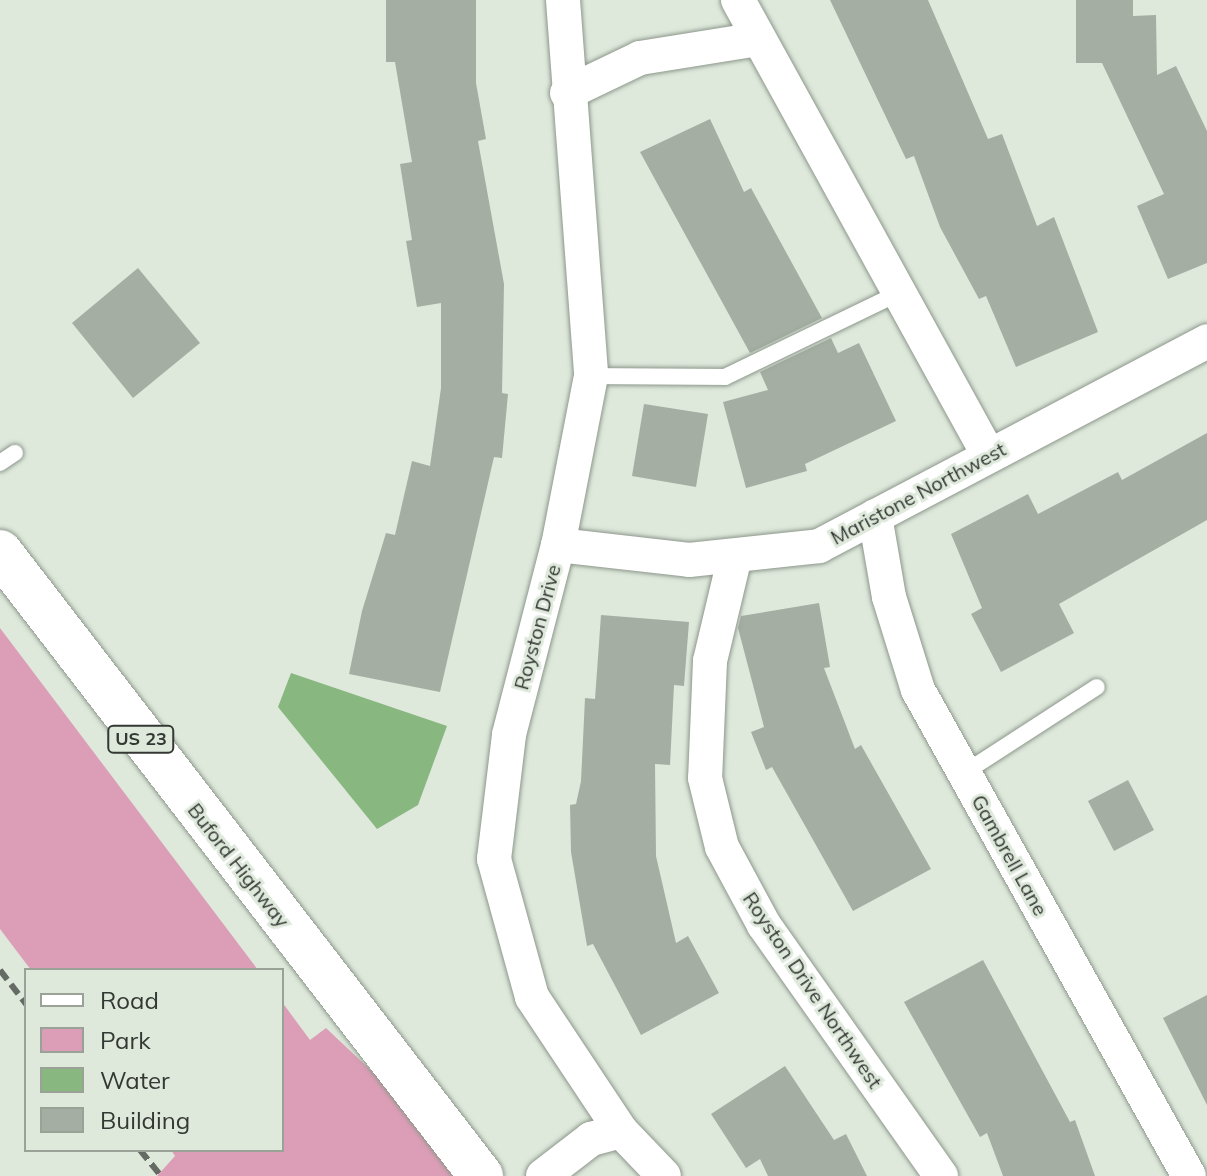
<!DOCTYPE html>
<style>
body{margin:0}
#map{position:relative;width:1207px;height:1176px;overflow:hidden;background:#dee9dc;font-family:Mulish,sans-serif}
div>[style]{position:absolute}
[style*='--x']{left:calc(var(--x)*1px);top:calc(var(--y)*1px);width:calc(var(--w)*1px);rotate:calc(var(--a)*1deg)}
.green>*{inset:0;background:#dc9eb6}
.water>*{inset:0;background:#89b780}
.building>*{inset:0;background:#a4aea2}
.roads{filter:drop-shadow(0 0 2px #8d978b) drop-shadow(0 0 2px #8d978b)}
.service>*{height:16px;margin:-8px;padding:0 8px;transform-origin:8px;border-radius:8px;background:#fff}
.minor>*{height:34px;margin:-17px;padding:0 17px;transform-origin:17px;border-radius:17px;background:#fff}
.primary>*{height:44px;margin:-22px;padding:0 22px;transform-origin:22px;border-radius:22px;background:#fff}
.rail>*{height:6px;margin-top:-3px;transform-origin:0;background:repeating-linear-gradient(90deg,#656b64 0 12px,transparent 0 18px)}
span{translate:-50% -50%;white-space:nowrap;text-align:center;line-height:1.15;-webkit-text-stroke:6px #dee9dc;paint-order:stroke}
.shield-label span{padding:2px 6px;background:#dee9dc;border:2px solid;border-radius:6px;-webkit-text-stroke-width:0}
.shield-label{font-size:18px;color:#343833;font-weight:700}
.street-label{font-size:20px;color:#343833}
.legend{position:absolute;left:24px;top:968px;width:260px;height:184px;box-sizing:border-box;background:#dee9dc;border:2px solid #9aa298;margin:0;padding:10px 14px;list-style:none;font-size:24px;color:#343833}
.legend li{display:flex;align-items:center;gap:16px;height:40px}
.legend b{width:40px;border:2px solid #9aa298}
</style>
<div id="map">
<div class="green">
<i style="clip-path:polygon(0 628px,258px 970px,31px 970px,0 929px)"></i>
<i style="clip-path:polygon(282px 1002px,310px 1040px,326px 1028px,483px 1176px,157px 1176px,175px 1156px,171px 1150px,282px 1150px)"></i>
</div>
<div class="water">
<i style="clip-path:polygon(291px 673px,447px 726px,418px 805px,377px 829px,278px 707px)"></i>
</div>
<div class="building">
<i style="clip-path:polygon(386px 0,476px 0,476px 83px,486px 139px,478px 141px,504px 284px,502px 393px,508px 394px,502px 458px,494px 457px,440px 692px,349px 674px,362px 611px,386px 533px,395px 535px,412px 461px,430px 466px,441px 388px,441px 303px,417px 307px,406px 241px,412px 240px,400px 164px,412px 162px,395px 62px,386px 62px)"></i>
<i style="clip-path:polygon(830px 0,928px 0,988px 139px,1002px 134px,1037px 226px,1054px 217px,1098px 332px,1016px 367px,986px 296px,979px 299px,940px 227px,914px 156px,906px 159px)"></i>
<i style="clip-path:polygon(1076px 0,1133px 0,1133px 16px,1156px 15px,1157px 75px,1176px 66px,1207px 131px,1207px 263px,1168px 279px,1137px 206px,1164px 194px,1102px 63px,1076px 63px)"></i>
<i style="clip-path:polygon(710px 119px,744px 192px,751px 188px,822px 318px,750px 353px,640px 152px)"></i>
<i style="clip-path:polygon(138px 268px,200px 343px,133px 398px,72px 323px)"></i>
<i style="clip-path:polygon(831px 338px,838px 353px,859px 343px,896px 421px,805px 464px,807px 471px,746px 488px,723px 402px,768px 390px,760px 372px)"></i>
<i style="clip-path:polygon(644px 404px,708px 414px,696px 487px,632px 476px)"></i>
<i style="clip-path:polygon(1207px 433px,1207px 520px,1059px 604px,1074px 633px,1001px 672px,971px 614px,982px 608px,951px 534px,1028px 494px,1038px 514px,1118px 472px,1122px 480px)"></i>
<i style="clip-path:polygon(819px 603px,830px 667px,824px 668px,855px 749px,861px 745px,931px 869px,853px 911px,772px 767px,766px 770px,751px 732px,764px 727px,738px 628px,741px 616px)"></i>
<i style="clip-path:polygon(601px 615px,689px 622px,684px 686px,674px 685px,670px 765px,655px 764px,656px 856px,676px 943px,688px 936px,719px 993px,641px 1035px,593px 944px,587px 946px,571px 852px,570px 805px,576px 804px,581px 781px,585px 698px,595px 699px)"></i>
<i style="clip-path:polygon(1128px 780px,1154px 830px,1114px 851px,1088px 801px)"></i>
<i style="clip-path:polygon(983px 960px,1070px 1122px,1075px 1120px,1095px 1176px,1003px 1176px,987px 1133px,980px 1137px,904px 1002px)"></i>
<i style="clip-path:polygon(1207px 995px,1207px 1105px,1163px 1018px)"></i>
<i style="clip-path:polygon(785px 1066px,834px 1140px,846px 1134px,867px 1176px,768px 1176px,760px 1159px,746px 1168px,711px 1114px)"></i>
</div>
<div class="roads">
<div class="service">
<i style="--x:591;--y:376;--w:134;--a:0.4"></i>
<i style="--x:725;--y:377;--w:193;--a:-25.8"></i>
<i style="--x:0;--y:463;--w:18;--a:-34"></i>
<i style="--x:964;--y:773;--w:158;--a:-32.9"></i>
</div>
<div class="minor">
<i style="--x:563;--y:0;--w:377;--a:85.7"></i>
<i style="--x:591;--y:376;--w:172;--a:101"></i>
<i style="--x:558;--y:545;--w:196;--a:104.5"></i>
<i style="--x:509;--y:735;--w:125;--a:96.9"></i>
<i style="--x:494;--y:859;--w:143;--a:74.6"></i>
<i style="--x:532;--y:997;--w:161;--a:56.4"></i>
<i style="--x:621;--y:1131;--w:62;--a:46.3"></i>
<i style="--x:738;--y:0;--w:518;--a:61.16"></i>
<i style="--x:567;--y:93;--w:81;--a:-25.6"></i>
<i style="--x:640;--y:58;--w:120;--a:-9.1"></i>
<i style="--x:875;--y:516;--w:82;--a:80.2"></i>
<i style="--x:889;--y:597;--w:97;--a:72.7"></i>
<i style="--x:918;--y:690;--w:556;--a:60.86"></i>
<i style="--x:558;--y:545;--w:132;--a:6.5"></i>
<i style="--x:689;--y:560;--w:131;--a:-6.1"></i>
<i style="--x:819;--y:546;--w:439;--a:-27.8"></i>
<i style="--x:735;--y:556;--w:108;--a:103.4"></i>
<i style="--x:710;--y:661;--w:117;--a:92.4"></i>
<i style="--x:705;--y:778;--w:71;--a:76.2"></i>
<i style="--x:722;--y:847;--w:89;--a:61.7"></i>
<i style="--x:764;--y:925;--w:307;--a:54.8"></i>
<i style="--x:543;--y:1176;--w:61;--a:-37.6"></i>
<i style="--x:591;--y:1139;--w:31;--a:-15"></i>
</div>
<div class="primary">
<i style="--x:0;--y:552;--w:788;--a:52.37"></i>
</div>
</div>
<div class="rail">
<i style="--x:0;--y:970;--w:43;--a:52.6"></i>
<i style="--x:140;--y:1150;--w:33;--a:51"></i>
</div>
<div class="shield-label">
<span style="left:141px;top:739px">US 23</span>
</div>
<div class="street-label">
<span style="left:918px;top:493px;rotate:-28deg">Maristone Northwest</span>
<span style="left:537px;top:627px;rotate:-75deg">Royston Drive</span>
<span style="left:1010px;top:855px;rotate:61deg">Gambrell Lane</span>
<span style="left:239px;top:865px;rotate:52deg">Buford Highway</span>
<span style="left:813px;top:990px;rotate:56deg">Royston Drive Northwest</span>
</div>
<ul class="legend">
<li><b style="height:10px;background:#fff"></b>Road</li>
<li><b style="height:22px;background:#dc9eb6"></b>Park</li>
<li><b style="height:22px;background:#89b780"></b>Water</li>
<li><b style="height:22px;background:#a4aea2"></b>Building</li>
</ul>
</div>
